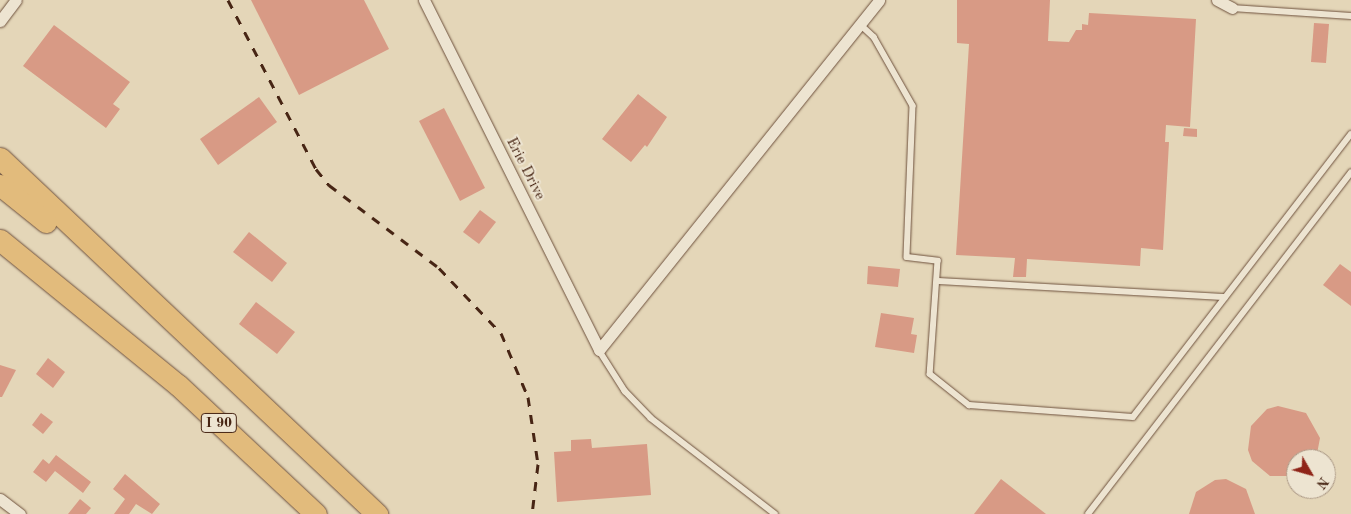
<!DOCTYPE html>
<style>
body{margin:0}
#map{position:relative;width:1351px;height:514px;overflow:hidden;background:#e4d6b8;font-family:"Old Standard TT",serif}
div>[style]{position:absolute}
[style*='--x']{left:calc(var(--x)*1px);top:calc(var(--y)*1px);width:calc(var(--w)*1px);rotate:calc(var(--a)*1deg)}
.building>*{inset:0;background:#d89a85}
.roads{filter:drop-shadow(0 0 1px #6e513d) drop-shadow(0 0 1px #6e513d)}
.service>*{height:5.5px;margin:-2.75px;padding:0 2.75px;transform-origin:2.75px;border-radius:2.75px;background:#ede4d1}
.minor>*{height:11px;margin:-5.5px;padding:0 5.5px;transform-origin:5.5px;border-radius:5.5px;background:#ede4d1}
.motorway>*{height:21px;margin:-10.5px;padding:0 10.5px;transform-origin:10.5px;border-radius:10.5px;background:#e2bb7c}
.rail>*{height:3px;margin-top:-1.5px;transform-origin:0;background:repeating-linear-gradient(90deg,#472514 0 9px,transparent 0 18px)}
span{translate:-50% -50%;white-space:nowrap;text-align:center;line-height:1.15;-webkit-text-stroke:4px #ede4d1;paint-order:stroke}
.shield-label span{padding:1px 4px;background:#ede4d1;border:1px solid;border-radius:4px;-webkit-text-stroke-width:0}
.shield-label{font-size:14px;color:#472514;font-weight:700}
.street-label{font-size:15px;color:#472514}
.north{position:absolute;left:1286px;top:449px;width:50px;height:50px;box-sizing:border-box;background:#ede4d1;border:1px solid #ab9885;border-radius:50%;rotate:128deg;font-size:14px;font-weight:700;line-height:20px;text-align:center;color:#472514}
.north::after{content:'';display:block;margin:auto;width:18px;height:22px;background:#8f2418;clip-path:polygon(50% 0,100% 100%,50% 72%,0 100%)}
</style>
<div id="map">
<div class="building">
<i style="clip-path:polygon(251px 0,364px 0,389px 49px,299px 95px)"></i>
<i style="clip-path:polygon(957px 0,1050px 0,1048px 41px,1069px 42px,1076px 30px,1082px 30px,1082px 24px,1088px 25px,1089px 13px,1196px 19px,1190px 127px,1166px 125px,1165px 142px,1169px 142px,1163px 250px,1141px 248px,1140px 266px,1027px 259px,1026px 277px,1013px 277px,1015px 258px,956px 255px,969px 44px,957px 43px)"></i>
<i style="clip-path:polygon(1314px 23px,1329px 24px,1326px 63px,1311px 62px)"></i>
<i style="clip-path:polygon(54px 25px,130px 82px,113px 104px,120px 109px,106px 128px,23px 66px)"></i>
<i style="clip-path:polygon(638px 94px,667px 117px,647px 147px,645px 145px,631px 162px,602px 139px)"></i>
<i style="clip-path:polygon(259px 97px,277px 122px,218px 165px,200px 139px)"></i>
<i style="clip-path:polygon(444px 108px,485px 188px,460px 201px,419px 121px)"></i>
<i style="clip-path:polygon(1184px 128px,1197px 129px,1197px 137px,1183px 136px)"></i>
<i style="clip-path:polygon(480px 210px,496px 222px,479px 244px,463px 232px)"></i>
<i style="clip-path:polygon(249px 232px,287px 263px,272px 282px,233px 252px)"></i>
<i style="clip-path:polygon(1340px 264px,1351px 272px,1351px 306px,1323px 285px)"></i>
<i style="clip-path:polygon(868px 266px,900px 269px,898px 287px,867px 284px)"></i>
<i style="clip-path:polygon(256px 302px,295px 332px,277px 354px,239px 324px)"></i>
<i style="clip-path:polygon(881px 313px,914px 318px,911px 334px,917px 335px,914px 353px,875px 347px)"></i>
<i style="clip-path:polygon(48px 358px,65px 372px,53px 388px,36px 374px)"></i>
<i style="clip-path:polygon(0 365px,16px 370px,2px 397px,0 397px)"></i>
<i style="clip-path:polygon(1278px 406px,1306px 413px,1320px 438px,1316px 459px,1296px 459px,1296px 476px,1270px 476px,1252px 461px,1248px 450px,1251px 426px,1267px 409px)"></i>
<i style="clip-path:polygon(41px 413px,53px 422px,43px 434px,32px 425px)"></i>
<i style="clip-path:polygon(591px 439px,592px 448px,647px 444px,651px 495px,557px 502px,554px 452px,571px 451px,571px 440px)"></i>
<i style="clip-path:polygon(56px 455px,91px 482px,83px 493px,55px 471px,46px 482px,33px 472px,43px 459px,49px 464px)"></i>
<i style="clip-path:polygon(125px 474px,160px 504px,152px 514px,136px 504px,129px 514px,114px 514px,125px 499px,113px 489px)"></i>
<i style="clip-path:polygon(1001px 479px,1046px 514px,974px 514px)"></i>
<i style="clip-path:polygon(1226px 479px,1246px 489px,1255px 514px,1189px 514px,1196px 492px,1215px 480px)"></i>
<i style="clip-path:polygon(80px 499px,91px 508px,86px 514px,68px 514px)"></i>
</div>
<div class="roads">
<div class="service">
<i style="--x:1232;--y:8;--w:119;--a:3.8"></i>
<i style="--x:860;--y:24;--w:19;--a:43"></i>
<i style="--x:874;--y:37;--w:79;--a:60.5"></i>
<i style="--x:913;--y:106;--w:151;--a:92.3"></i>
<i style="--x:907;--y:257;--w:31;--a:7"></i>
<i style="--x:938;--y:261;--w:113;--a:94"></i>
<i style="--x:930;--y:374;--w:50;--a:38.5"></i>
<i style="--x:969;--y:405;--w:164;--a:4.2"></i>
<i style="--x:1133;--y:417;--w:357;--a:-52.4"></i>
<i style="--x:937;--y:281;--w:288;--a:3.2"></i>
<i style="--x:599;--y:350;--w:49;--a:57.6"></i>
<i style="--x:625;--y:391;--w:37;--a:46"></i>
<i style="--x:651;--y:418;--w:157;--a:37.7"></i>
<i style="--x:1088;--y:514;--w:431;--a:-52.4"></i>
</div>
<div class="minor">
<i style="--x:424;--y:0;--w:391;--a:63.4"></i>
<i style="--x:599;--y:350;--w:448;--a:-51.3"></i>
<i style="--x:1217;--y:0;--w:17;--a:28"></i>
<i style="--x:0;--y:21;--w:26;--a:-53"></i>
<i style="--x:0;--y:499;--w:25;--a:37"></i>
</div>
<div class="motorway">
<i style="--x:0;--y:158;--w:519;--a:43.36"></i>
<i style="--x:0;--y:185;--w:59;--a:38.8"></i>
<i style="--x:0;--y:240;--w:230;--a:39.2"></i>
<i style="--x:178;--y:385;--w:189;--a:43.1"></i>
</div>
</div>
<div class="rail">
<i style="--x:228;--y:0;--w:191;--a:62.5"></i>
<i style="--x:316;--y:169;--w:21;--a:51"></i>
<i style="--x:329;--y:185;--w:138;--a:37"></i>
<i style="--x:439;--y:268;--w:90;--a:46.4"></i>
<i style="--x:501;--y:333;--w:69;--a:67.1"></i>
<i style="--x:528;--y:397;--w:68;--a:81.5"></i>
<i style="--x:538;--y:464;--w:50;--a:96.8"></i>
</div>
<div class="shield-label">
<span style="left:219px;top:423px">I 90</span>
</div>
<div class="street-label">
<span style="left:525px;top:169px;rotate:63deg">Erie Drive</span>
</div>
<div class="north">N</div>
</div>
